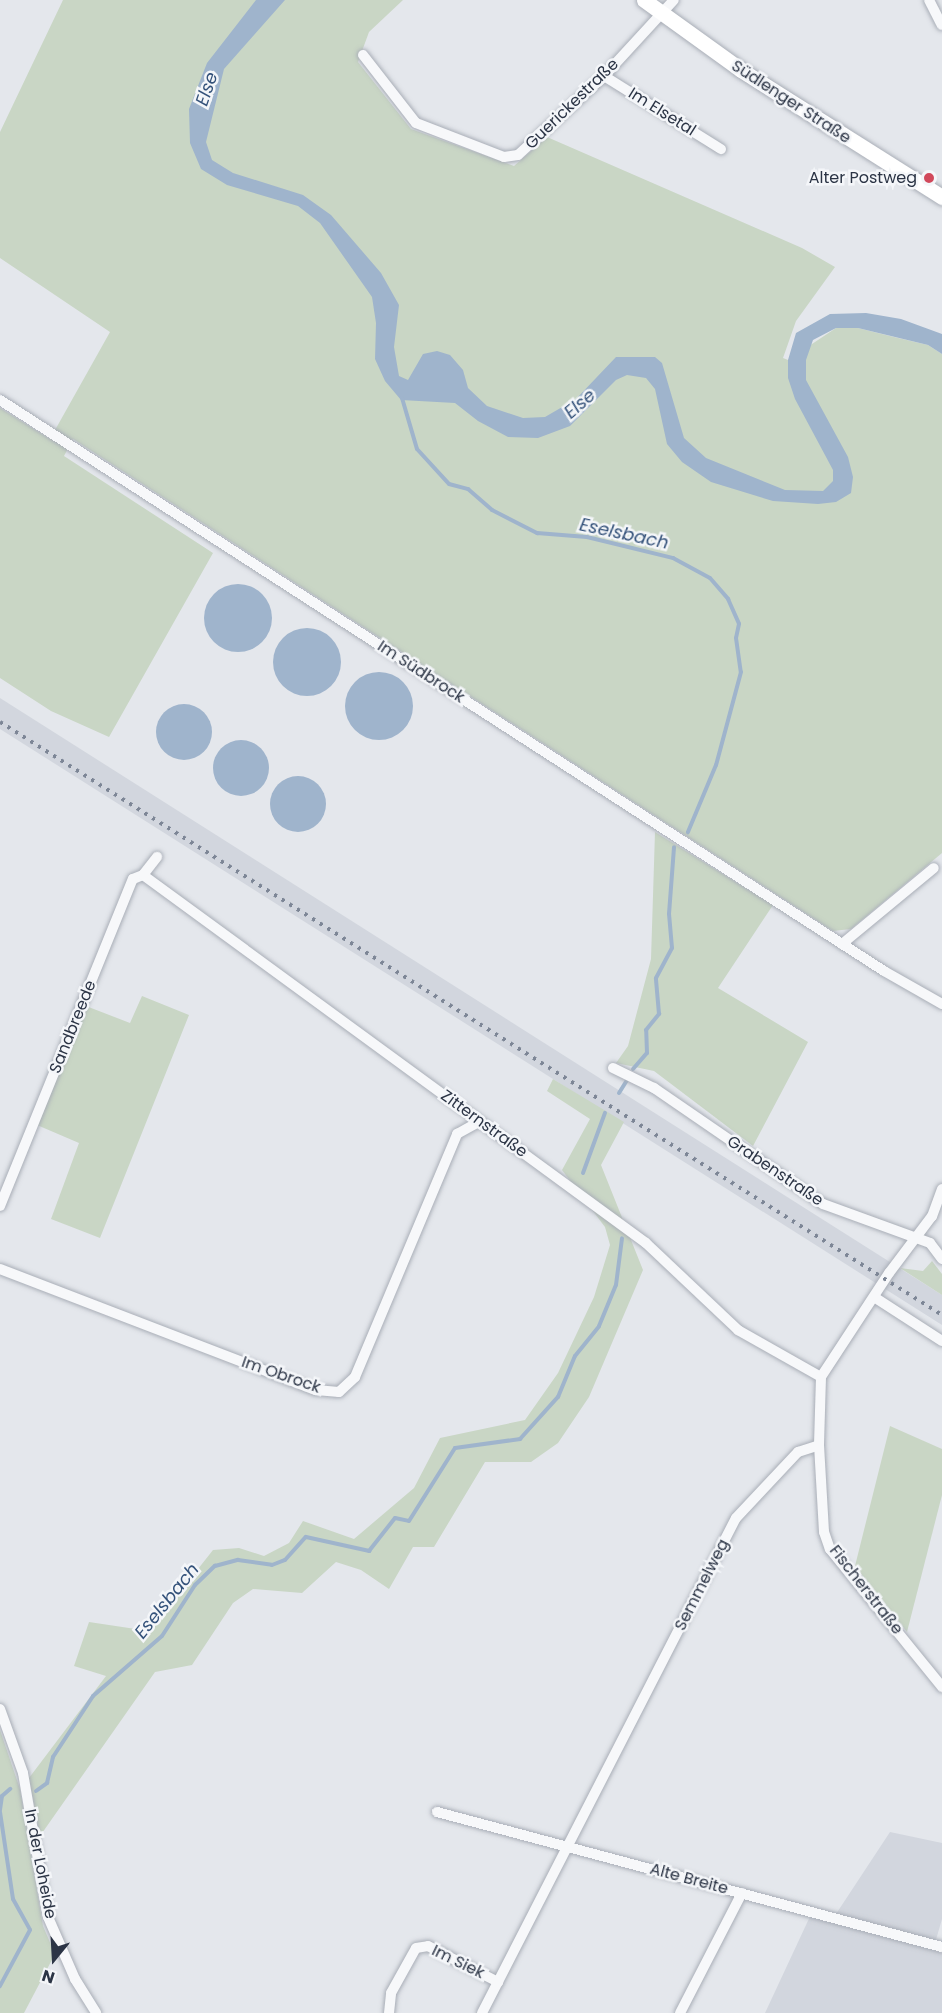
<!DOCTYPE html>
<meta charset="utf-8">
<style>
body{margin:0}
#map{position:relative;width:942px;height:2013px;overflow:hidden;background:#e4e7ec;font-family:Poppins,sans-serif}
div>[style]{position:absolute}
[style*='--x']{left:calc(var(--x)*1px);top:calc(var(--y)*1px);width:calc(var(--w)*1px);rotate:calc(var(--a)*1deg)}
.built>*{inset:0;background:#d2d6de}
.green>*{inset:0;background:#c9d6c5}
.water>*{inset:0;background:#9fb4cc}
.round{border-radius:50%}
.stream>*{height:4px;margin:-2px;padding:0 2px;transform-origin:2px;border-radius:2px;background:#9fb4cc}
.roads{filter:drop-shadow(0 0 2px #a9aeb7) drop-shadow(0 0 2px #a9aeb7)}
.minor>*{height:10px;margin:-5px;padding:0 5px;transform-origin:5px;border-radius:5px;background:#f7f8fa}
.secondary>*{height:15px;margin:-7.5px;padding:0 7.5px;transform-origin:7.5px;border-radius:7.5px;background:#fff}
.rail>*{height:4px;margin-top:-2px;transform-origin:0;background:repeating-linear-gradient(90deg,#7d8696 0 3px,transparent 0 9px)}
.dots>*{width:16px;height:16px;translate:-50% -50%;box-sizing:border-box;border:3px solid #f4f6f9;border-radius:50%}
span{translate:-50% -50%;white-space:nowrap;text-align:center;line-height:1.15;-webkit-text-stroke:5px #f4f6f9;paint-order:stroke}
.street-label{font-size:16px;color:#2b3445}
.poi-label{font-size:16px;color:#2b3445}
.right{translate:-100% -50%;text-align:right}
.water-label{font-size:18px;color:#34527a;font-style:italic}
.north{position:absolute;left:24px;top:1929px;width:60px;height:60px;-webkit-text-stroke:4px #f4f6f9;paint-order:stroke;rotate:198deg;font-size:16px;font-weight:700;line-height:24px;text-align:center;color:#2b3445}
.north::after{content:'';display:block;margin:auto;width:21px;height:27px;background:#2b3445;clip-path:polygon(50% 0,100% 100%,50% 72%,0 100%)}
</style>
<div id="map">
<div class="built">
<i style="clip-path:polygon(0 698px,942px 1295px,942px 1325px,0 729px)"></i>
<i style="clip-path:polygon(890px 1832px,942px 1843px,942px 1919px,933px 1950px,942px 1953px,942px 2013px,765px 2013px,813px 1910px,836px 1914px)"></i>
</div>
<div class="green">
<i style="clip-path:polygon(63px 0,403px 0,369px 32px,358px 62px,411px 129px,514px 166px,547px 137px,802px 248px,835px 267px,796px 321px,783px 358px,788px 360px,836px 328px,858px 328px,894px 337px,928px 345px,942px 354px,942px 853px,851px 929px,833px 931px,73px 439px,64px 456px,213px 553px,109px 737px,51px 711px,0 678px,0 408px,50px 439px,110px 332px,0 258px,0 132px)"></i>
<i style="clip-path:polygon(655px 832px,773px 905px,718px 988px,808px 1042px,753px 1146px,654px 1071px,616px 1063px,628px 1046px,651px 959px)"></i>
<i style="clip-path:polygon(142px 996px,189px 1015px,100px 1238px,51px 1219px,79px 1143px,37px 1125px,86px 1006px,130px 1023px)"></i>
<i style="clip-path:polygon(553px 1079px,624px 1122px,601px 1165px,643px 1270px,589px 1397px,558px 1443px,531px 1462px,485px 1462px,434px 1547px,413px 1547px,389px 1589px,361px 1570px,336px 1562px,302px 1593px,253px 1589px,233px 1603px,192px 1665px,155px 1672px,40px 1836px,29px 1778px,106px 1676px,74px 1666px,89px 1622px,149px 1631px,213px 1550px,239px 1548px,264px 1556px,289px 1543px,303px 1521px,354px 1539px,414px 1488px,440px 1438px,525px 1420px,558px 1373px,594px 1297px,610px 1245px,605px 1227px,562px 1170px,590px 1119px,547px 1091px)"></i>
<i style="clip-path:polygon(932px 1261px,942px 1274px,942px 1295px,900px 1268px,923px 1271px)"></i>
<i style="clip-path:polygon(890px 1426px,942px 1449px,942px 1495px,907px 1632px,855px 1566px)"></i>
<i style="clip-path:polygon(0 1730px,20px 1789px,43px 1926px,55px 1954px,24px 2013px,0 2013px)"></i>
</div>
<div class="water">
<i style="clip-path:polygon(256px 0,285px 0,224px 69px,206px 142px,212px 160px,233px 173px,303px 195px,331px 215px,381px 273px,399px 305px,394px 347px,399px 376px,408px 380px,423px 354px,437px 351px,450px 355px,463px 370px,468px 388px,487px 406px,523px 418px,545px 417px,576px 399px,616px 357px,655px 357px,662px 363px,684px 438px,706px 458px,785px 490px,823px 491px,833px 481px,833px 470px,795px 399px,788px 378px,788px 360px,796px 333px,830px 314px,866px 313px,901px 319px,942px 334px,942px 354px,928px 345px,858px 328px,836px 328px,813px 340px,806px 360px,806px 380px,848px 457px,853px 477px,851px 493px,836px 502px,818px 504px,773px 501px,711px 482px,682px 462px,667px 444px,655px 389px,646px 378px,627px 375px,616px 380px,570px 426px,538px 438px,508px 437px,478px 421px,455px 403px,401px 400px,385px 381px,375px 359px,376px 323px,372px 297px,320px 223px,298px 206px,227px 185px,201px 169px,190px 143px,189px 109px,207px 63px)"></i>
<i class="round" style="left:204px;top:584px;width:68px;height:68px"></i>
<i class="round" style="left:273px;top:628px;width:68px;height:68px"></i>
<i class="round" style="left:345px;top:672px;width:68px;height:68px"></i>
<i class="round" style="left:156px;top:704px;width:56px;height:56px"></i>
<i class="round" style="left:213px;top:740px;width:56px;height:56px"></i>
<i class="round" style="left:270px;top:776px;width:56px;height:56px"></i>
</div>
<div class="stream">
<i style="--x:402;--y:398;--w:53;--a:73.6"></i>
<i style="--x:417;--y:449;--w:47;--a:47.6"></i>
<i style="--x:449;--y:484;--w:20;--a:15"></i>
<i style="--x:468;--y:489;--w:32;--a:41"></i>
<i style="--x:492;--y:510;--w:51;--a:27.1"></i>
<i style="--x:537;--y:533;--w:50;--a:4.6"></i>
<i style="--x:587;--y:537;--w:89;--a:13.7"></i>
<i style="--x:673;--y:558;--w:42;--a:28.4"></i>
<i style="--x:710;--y:578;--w:28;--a:49"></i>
<i style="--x:728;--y:599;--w:27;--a:66"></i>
<i style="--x:739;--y:624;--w:14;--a:102"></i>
<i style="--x:736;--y:638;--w:34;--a:82"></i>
<i style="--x:741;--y:672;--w:96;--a:105"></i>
<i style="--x:716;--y:765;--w:73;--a:112.7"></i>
<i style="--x:633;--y:1069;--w:21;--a:-49"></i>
<i style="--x:647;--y:1053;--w:23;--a:-92"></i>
<i style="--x:646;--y:1030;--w:21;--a:-51"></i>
<i style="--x:659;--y:1014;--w:36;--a:-95"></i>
<i style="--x:656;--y:978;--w:34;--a:-62"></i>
<i style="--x:672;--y:948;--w:34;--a:-95"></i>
<i style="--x:669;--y:914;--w:67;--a:-85.7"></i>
<i style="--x:619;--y:1093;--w:15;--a:-58"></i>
<i style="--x:583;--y:1173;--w:64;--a:-69.9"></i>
<i style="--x:36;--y:1791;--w:14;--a:-36"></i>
<i style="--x:47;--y:1783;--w:27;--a:-77"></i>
<i style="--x:53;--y:1757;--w:73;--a:-56.7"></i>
<i style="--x:93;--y:1696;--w:91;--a:-41"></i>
<i style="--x:162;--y:1636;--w:61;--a:-57.1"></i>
<i style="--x:195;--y:1585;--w:28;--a:-44"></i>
<i style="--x:215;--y:1566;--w:24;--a:-15"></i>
<i style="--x:238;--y:1560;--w:34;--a:8"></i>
<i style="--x:272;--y:1565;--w:14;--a:-21"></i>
<i style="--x:285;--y:1560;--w:31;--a:-48"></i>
<i style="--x:306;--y:1537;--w:65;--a:12.5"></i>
<i style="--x:369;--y:1551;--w:42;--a:-51.8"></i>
<i style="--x:395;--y:1518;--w:14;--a:12"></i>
<i style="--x:409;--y:1521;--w:86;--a:-57.8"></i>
<i style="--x:455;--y:1448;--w:66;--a:-7.9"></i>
<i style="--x:520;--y:1439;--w:57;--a:-47.9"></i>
<i style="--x:558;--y:1397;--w:44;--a:-67.5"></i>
<i style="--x:575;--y:1356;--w:38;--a:-51"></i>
<i style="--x:599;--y:1326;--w:44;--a:-67.5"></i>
<i style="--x:616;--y:1285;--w:47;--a:-82.7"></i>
<i style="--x:0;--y:1810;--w:14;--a:-82"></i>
<i style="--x:2;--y:1796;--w:11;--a:-41"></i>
<i style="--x:0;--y:1812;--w:88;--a:81.5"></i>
<i style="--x:13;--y:1899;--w:35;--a:61"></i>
<i style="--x:30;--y:1930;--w:64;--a:118.2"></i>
</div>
<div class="roads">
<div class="minor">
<i style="--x:929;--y:0;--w:28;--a:63"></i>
<i style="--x:363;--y:55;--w:86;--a:52.1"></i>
<i style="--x:416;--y:123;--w:94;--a:21.1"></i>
<i style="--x:504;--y:157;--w:14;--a:-8"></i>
<i style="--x:518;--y:155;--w:117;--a:-42.6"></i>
<i style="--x:604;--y:76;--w:103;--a:-47.4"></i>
<i style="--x:604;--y:76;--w:138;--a:32"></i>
<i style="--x:0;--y:400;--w:1052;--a:32.86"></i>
<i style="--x:884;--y:971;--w:67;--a:29.6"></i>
<i style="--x:143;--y:875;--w:623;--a:36.19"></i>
<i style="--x:646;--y:1243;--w:127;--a:43.4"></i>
<i style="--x:738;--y:1330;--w:95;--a:29.5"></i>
<i style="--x:842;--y:944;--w:119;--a:-39.6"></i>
<i style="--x:613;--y:1068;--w:46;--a:26"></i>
<i style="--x:654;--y:1088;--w:205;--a:34.5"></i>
<i style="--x:823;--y:1204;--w:114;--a:20"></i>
<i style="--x:930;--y:1243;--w:20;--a:53"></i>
<i style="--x:942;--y:1189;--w:29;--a:110"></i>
<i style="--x:932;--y:1216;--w:71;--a:127"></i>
<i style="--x:889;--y:1273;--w:124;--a:123.2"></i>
<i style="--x:821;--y:1377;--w:68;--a:91.7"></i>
<i style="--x:819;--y:1445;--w:87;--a:86.7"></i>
<i style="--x:824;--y:1532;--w:18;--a:71"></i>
<i style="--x:830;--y:1549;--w:178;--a:50.9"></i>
<i style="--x:0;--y:1206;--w:353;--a:-67.9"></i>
<i style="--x:133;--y:879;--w:11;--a:-22"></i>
<i style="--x:143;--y:875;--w:23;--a:-52"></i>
<i style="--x:0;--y:1269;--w:338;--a:21"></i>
<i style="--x:316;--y:1390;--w:23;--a:5"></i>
<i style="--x:339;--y:1392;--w:22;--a:-43"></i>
<i style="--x:355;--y:1377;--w:264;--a:-67.2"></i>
<i style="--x:457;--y:1134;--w:26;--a:-29"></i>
<i style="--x:874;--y:1297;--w:81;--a:32.9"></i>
<i style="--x:0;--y:1709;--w:68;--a:70.2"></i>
<i style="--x:23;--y:1773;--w:146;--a:80.2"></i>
<i style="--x:48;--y:1917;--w:68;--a:66.5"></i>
<i style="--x:75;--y:1979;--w:40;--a:58"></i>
<i style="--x:437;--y:1812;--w:523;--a:14.97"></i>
<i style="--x:389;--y:2013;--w:20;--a:-84"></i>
<i style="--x:391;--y:1993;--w:51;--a:-60.9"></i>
<i style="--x:416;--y:1948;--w:12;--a:-9"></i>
<i style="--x:428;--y:1946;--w:79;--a:27.2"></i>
<i style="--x:482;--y:2013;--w:556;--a:-62.84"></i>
<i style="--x:736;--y:1518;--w:91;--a:-46.8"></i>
<i style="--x:798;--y:1452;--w:22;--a:-18"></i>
<i style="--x:680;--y:2013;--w:135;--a:-62.7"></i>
</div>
<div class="secondary">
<i style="--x:644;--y:0;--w:120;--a:35.8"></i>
<i style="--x:741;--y:70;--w:238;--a:32.3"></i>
</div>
</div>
<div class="rail">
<i style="--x:0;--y:722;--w:1113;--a:32.19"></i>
</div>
<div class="dots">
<i style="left:929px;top:178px;background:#d1495b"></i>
</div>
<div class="street-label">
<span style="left:791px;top:102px;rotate:33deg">Südlenger Straße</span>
<span style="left:572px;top:104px;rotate:-44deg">Guerickestraße</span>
<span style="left:662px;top:112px;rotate:32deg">Im Elsetal</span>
<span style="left:421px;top:672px;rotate:33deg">Im Südbrock</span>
<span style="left:73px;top:1027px;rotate:-68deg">Sandbreede</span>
<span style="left:484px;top:1124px;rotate:36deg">Zitternstraße</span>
<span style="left:775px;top:1171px;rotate:34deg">Grabenstraße</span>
<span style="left:281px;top:1375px;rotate:19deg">Im Obrock</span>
<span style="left:702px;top:1585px;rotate:-63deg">Semmelweg</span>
<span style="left:866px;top:1590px;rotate:52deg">Fischerstraße</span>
<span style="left:40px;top:1864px;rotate:79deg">In der Loheide</span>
<span style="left:689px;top:1879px;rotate:15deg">Alte Breite</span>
<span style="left:458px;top:1962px;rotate:26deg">Im Siek</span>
</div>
<div class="poi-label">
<span class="right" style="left:917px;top:178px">Alter Postweg</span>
</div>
<div class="water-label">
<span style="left:207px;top:89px;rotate:-71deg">Else</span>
<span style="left:580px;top:404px;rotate:-41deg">Else</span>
<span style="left:624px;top:534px;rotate:12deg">Eselsbach</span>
<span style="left:167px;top:1601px;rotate:-51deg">Eselsbach</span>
</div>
<div class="north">N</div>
</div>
